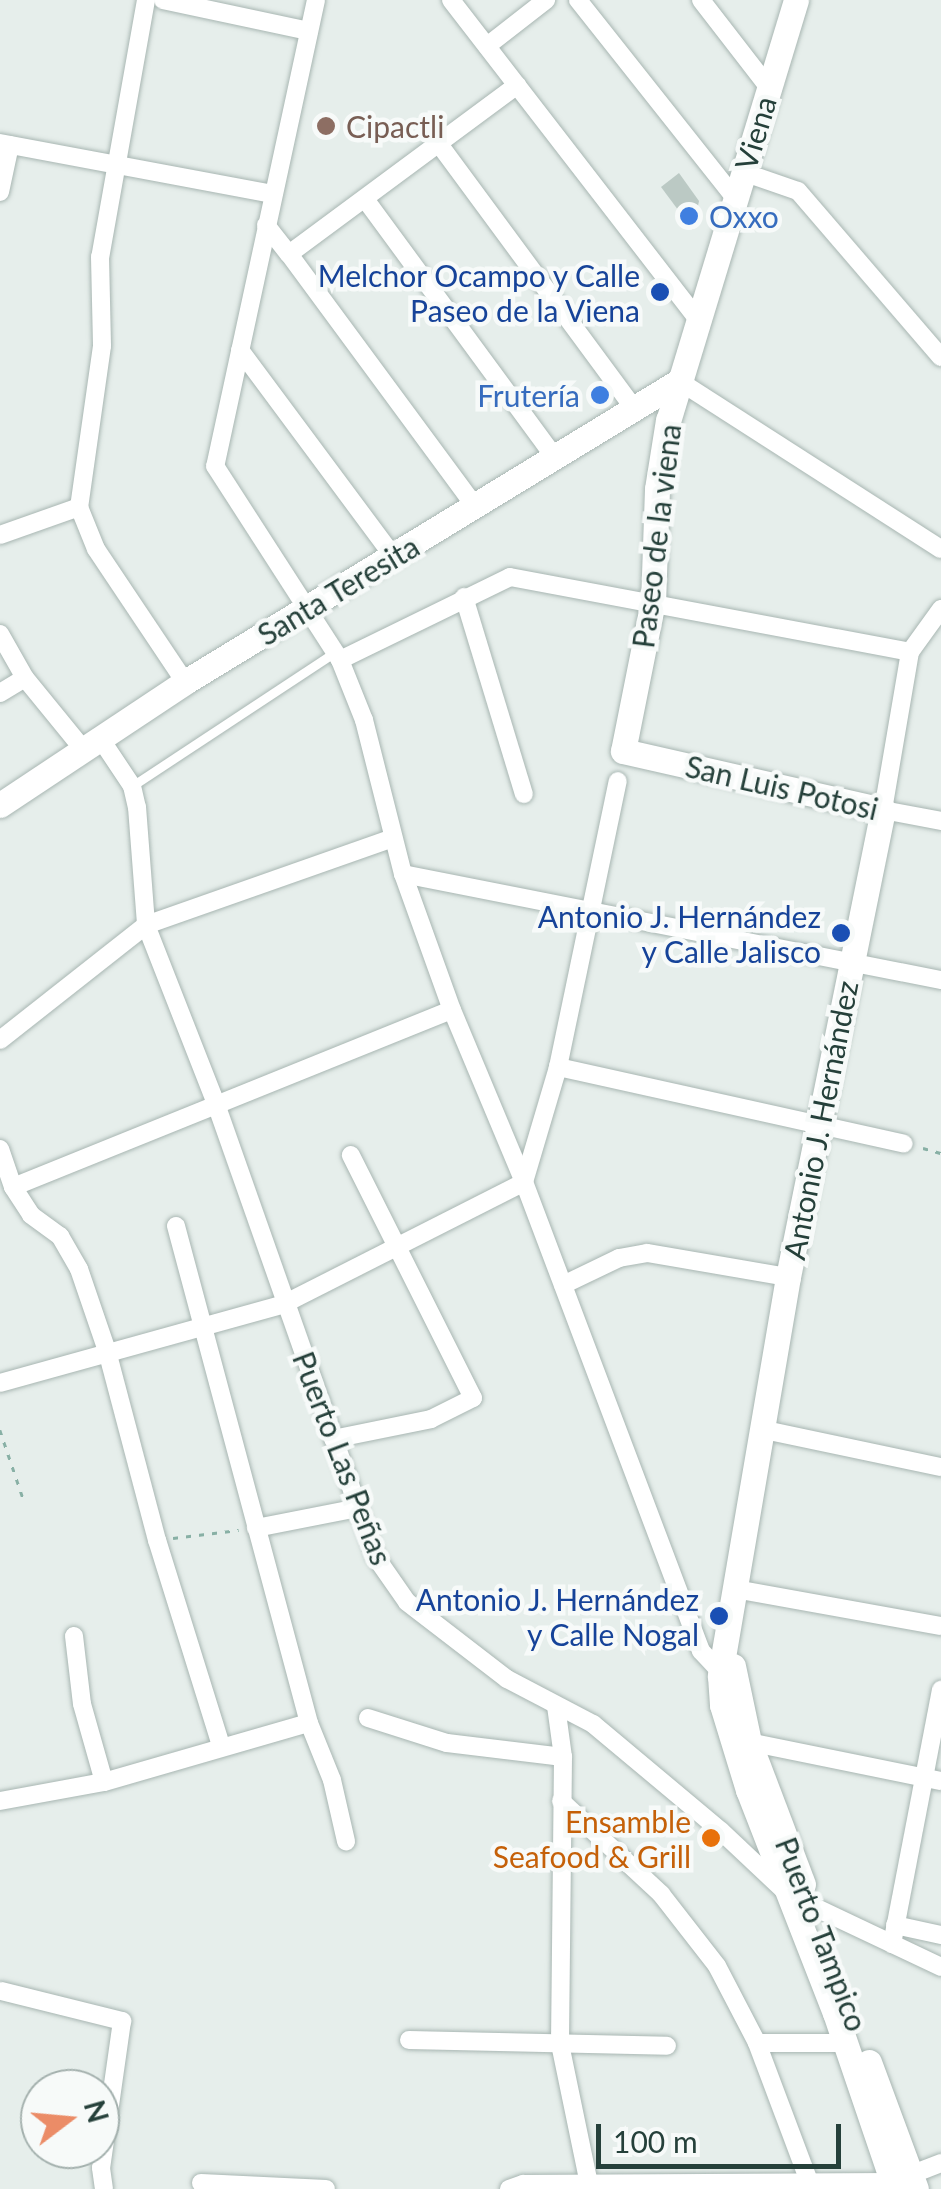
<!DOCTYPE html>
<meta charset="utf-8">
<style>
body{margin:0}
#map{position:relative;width:941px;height:2189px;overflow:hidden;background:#e6eeeb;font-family:Lato,sans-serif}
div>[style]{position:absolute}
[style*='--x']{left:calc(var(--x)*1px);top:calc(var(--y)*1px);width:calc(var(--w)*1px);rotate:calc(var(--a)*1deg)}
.building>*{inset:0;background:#bbc9c4}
.path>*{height:2.5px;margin-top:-1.25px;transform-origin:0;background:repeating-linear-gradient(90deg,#88b0a5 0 5px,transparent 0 13px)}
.roads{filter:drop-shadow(0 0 2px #a8b6b2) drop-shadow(0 0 2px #a8b6b2)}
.lane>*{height:9px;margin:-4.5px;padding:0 4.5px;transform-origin:4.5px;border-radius:4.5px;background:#fff}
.street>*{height:18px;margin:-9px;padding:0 9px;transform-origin:9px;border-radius:9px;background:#fff}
.secondary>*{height:25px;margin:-12.5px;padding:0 12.5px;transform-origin:12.5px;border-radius:12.5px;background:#fff}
.dots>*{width:28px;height:28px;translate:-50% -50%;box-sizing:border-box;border:5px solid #f7faf9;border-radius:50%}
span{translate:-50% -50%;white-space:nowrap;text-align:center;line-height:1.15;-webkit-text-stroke:9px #f7faf9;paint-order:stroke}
.education-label{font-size:30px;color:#785e54}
.left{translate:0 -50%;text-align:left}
.street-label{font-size:30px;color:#25403a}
.shop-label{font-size:30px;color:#366cbe}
.right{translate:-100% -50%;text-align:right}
.transit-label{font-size:30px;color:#164399}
.food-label{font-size:30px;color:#c56008}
.north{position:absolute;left:20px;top:2069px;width:100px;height:100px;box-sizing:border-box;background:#f7faf9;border:2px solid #a3b0ad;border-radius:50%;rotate:74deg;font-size:28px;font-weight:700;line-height:40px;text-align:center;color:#25403a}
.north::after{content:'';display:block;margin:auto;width:35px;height:45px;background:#eb8c67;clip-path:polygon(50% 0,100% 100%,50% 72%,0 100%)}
.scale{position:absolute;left:596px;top:2124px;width:245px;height:45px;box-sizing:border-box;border:5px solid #25403a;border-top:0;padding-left:12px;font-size:30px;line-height:35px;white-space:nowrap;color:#25403a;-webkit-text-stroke:8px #f7faf9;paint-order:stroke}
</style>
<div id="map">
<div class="building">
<i style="clip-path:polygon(679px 173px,699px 201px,693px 230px,661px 187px)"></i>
</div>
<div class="path">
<i style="--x:923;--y:1148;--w:19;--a:16"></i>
<i style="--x:0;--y:1430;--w:75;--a:71.3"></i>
<i style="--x:173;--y:1538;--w:66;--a:-6.9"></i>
</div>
<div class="roads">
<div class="lane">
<i style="--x:132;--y:786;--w:242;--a:-33.4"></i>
</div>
<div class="street">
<i style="--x:146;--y:0;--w:261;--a:100.1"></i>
<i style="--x:100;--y:257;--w:89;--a:88.7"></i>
<i style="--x:102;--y:346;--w:163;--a:98.1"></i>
<i style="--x:79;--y:507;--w:45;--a:68"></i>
<i style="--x:96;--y:549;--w:160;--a:56.2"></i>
<i style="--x:163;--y:0;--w:149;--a:12"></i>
<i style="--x:316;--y:0;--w:477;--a:102.2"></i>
<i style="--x:215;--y:466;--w:231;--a:57.2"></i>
<i style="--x:340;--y:660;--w:65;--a:68.2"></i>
<i style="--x:364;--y:720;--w:159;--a:75.8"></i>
<i style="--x:403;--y:874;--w:145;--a:70.2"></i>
<i style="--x:452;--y:1010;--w:186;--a:67.3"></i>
<i style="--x:524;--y:1182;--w:501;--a:69.32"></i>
<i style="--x:701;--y:1651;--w:34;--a:47"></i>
<i style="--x:451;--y:0;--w:404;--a:52.3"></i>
<i style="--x:578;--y:0;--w:253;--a:51.6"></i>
<i style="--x:701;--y:0;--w:111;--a:52.3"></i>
<i style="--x:487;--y:46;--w:75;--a:-37.9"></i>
<i style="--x:0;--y:143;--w:278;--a:10.6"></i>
<i style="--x:439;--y:144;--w:327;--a:53.6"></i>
<i style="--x:743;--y:172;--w:58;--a:19.1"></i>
<i style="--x:798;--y:191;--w:219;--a:49.3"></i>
<i style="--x:0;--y:192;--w:48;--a:-78"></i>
<i style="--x:365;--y:199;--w:319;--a:53.7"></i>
<i style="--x:266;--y:225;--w:37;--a:52"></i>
<i style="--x:289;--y:254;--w:284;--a:-36.5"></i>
<i style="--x:289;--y:254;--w:312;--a:53.6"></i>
<i style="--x:240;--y:350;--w:258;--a:53.4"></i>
<i style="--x:679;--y:381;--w:311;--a:32.7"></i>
<i style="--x:0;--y:535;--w:84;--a:-19.5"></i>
<i style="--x:464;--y:597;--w:206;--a:73.1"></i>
<i style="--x:941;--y:609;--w:53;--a:125.8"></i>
<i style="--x:910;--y:652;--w:160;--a:99.7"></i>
<i style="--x:883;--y:810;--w:59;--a:10.7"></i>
<i style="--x:0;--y:634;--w:51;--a:60.4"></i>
<i style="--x:25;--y:678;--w:92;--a:50.8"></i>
<i style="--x:340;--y:660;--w:189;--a:-26"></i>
<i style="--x:510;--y:577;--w:407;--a:10.6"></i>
<i style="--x:0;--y:693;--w:29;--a:-31"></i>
<i style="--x:100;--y:738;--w:58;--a:56.3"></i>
<i style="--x:132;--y:786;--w:22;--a:77"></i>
<i style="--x:137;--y:807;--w:118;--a:85.6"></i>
<i style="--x:146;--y:925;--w:192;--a:68.6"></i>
<i style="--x:216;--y:1104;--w:479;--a:70.6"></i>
<i style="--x:375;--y:1556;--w:56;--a:55.2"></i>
<i style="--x:407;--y:1602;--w:126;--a:37.6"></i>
<i style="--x:507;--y:1679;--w:97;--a:27.6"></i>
<i style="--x:593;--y:1724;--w:167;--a:39.9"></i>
<i style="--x:721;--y:1831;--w:93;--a:43.3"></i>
<i style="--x:789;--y:1895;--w:168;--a:25.3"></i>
<i style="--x:403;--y:874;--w:548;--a:11.15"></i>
<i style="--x:0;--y:1040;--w:186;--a:-38.2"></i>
<i style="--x:146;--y:925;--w:262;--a:-19.4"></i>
<i style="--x:558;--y:1067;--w:354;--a:12.5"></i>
<i style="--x:0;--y:1149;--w:40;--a:71.1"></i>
<i style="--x:13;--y:1187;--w:473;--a:-22"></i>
<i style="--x:13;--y:1187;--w:33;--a:57"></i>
<i style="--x:31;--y:1215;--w:36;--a:36"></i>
<i style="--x:60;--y:1236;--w:38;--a:60"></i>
<i style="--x:79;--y:1269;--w:87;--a:71.1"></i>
<i style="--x:107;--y:1351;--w:196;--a:75.2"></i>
<i style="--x:157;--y:1540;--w:216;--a:72.7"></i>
<i style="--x:176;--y:1226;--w:514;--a:75.02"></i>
<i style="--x:309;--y:1723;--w:61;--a:68"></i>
<i style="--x:332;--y:1780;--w:63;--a:77.1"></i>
<i style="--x:563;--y:1285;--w:62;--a:-25.7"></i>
<i style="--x:619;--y:1258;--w:28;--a:-10"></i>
<i style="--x:647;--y:1253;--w:143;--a:9.7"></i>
<i style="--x:0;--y:1383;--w:295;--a:-15.5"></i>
<i style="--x:284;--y:1304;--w:269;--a:-26.9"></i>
<i style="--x:524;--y:1182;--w:120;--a:-73.5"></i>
<i style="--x:558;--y:1067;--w:292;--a:-78.2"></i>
<i style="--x:760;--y:1429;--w:185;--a:11.9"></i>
<i style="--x:333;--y:1439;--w:100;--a:-11.5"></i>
<i style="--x:431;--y:1419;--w:47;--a:-26.6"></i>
<i style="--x:473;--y:1398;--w:272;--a:-116.7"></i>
<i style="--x:256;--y:1528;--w:104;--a:-11.1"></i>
<i style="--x:735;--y:1589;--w:209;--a:10.2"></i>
<i style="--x:74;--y:1636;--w:68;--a:83.3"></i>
<i style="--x:82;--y:1704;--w:81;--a:74.2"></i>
<i style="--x:556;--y:1706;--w:51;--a:82.2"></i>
<i style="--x:563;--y:1757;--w:287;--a:90.6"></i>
<i style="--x:560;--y:2044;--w:148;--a:78.3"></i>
<i style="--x:368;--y:1718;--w:83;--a:17.6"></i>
<i style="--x:447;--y:1743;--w:117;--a:6.9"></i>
<i style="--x:749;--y:1742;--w:196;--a:11.5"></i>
<i style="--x:0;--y:1801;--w:106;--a:-10.4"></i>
<i style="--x:104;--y:1782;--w:213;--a:-16.1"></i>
<i style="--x:561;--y:1801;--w:137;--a:42.9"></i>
<i style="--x:661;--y:1894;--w:91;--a:52.1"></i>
<i style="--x:717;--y:1966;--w:87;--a:62.5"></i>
<i style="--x:757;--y:2043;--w:156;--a:69.4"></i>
<i style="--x:895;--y:1925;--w:47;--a:12.3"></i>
<i style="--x:892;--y:1944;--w:259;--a:-79.1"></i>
<i style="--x:1;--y:1991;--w:125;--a:13.9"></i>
<i style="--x:122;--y:2021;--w:148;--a:98.1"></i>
<i style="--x:101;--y:2168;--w:21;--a:82"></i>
<i style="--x:409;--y:2040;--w:258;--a:1.3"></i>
<i style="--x:757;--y:2043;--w:88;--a:0"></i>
<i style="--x:201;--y:2183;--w:125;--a:2.7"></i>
<i style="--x:509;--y:2189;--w:15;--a:-20"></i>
<i style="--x:523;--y:2184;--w:369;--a:-0.3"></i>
<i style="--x:892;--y:2182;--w:53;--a:-21.2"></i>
</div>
<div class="secondary">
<i style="--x:796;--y:0;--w:439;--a:106.9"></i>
<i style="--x:668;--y:420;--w:70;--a:99.1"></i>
<i style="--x:657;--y:489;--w:112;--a:92"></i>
<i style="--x:653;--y:601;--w:153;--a:101.3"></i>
<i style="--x:623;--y:751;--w:267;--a:12.8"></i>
<i style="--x:883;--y:810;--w:477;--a:101.5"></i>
<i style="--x:788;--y:1277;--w:405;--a:99.7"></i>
<i style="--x:720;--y:1676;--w:29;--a:86"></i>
<i style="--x:722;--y:1705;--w:89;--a:73"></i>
<i style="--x:748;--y:1790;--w:239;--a:68.7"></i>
<i style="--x:835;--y:2013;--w:186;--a:71.2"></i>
<i style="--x:0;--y:805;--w:222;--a:-33.6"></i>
<i style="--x:185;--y:682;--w:578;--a:-31.35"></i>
<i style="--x:733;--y:1666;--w:78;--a:78.1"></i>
<i style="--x:749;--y:1742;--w:152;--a:69.2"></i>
<i style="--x:869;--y:2062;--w:135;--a:69.7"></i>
</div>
</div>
<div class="dots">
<i style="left:326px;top:126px;background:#8d6e63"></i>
<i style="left:689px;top:216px;background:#3f7fe0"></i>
<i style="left:660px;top:292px;background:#1a4fb4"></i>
<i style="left:600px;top:395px;background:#3f7fe0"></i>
<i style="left:841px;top:933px;background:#1a4fb4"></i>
<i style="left:719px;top:1616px;background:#1a4fb4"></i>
<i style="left:711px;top:1838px;background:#e8710a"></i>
</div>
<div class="education-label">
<span class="left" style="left:346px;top:126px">Cipactli</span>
</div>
<div class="street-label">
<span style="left:755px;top:133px;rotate:-73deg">Viena</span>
<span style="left:656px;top:536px;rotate:-83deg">Paseo de la viena</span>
<span style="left:338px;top:590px;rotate:-31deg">Santa Teresita</span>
<span style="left:782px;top:787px;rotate:13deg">San Luis Potosi</span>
<span style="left:820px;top:1120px;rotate:-79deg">Antonio J. Hernández</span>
<span style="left:343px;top:1458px;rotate:69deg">Puerto Las Peñas</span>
<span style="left:822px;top:1934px;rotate:69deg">Puerto Tampico</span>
</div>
<div class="shop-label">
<span class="left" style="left:709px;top:216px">Oxxo</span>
<span class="right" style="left:580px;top:395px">Frutería</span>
</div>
<div class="transit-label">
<span class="right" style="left:640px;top:292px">Melchor Ocampo y Calle<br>Paseo de la Viena</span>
<span class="right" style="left:821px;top:933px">Antonio J. Hernández<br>y Calle Jalisco</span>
<span class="right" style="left:699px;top:1616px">Antonio J. Hernández<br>y Calle Nogal</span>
</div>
<div class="food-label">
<span class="right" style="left:691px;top:1838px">Ensamble<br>Seafood &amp; Grill</span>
</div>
<div class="north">N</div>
<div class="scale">100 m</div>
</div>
